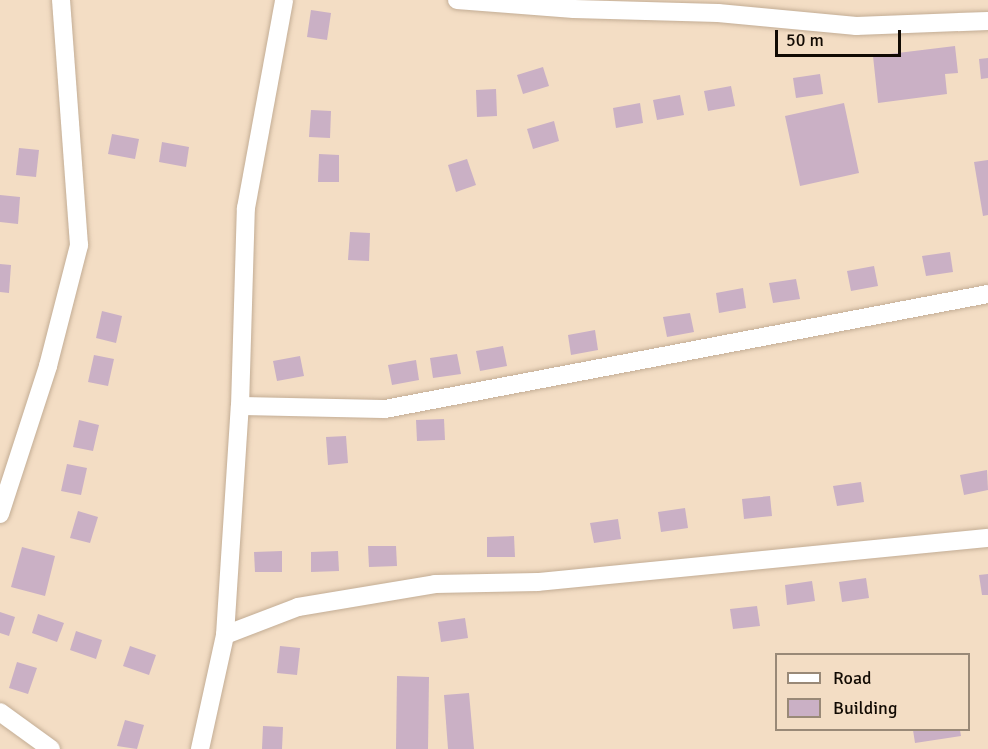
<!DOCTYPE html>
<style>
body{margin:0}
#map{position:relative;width:988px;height:749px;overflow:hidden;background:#f3ddc4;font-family:Signika,sans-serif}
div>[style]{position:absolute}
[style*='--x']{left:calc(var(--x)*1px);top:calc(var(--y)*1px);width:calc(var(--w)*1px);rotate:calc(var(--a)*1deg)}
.building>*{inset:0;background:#cab0c5}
.roads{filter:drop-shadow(0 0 2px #c3ad95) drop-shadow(0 0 2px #c3ad95)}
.minor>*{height:18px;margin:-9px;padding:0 9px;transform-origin:9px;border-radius:9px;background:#fff}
span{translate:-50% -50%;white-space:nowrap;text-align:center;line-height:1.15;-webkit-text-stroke:4.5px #f3ddc4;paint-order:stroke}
.legend{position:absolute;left:775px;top:653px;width:195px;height:78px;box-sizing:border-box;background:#f3ddc4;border:2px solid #998977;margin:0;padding:8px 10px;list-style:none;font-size:18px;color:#110a03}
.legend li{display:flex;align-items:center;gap:12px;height:30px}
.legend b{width:30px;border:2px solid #998977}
.scale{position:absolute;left:775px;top:30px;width:126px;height:27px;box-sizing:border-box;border:3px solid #110a03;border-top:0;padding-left:8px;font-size:18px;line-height:21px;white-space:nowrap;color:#110a03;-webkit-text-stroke:4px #f3ddc4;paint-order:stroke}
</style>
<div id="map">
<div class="building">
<i style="clip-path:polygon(311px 10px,331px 13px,327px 40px,307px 37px)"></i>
<i style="clip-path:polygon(955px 46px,958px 73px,945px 74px,947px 94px,878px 103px,873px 56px)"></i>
<i style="clip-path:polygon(988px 58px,988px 78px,981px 79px,979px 59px)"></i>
<i style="clip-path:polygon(543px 67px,549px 86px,523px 94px,517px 75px)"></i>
<i style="clip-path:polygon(820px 74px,823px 94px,796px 98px,793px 78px)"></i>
<i style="clip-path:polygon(731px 86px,735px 106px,708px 111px,704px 91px)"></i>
<i style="clip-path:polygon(496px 89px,497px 116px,477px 117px,476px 90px)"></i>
<i style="clip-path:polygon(680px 95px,684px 115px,657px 120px,653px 100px)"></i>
<i style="clip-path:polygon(640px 103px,643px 123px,616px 128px,613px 108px)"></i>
<i style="clip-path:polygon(844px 103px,859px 173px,800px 186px,785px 116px)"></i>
<i style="clip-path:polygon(311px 110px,331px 111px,330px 138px,309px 137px)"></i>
<i style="clip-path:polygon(554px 121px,559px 141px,533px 149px,527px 129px)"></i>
<i style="clip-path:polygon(112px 134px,139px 139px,135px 159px,108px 154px)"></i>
<i style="clip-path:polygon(162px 142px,189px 147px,186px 167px,159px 162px)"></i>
<i style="clip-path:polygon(19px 148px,39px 150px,36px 177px,16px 175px)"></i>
<i style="clip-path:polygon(319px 154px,339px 155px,339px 182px,318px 182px)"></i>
<i style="clip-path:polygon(467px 159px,476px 185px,456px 192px,448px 165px)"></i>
<i style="clip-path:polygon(988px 160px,988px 215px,983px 216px,974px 162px)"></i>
<i style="clip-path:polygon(0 195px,20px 197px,18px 224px,0 222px)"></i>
<i style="clip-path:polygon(350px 232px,370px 233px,369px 261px,348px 260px)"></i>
<i style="clip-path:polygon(950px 252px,953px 272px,926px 276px,922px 256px)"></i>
<i style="clip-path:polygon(0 264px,11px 265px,9px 293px,0 292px)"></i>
<i style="clip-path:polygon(874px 266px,878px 286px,851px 291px,847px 271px)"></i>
<i style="clip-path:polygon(796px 279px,800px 299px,773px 303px,769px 283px)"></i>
<i style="clip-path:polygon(743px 288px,746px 308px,719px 313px,716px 293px)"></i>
<i style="clip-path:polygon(102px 311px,122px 316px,116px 343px,96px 338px)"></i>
<i style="clip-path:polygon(690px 313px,694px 332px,667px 337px,663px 317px)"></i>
<i style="clip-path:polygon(595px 330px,598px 350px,571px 355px,568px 335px)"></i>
<i style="clip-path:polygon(503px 346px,507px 366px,480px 371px,476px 351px)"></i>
<i style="clip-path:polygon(457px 354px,461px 374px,433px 378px,430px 358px)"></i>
<i style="clip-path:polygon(94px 355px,114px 359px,108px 386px,88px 382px)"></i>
<i style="clip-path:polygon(300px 356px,304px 376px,277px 381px,273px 361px)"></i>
<i style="clip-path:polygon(416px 360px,419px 380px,392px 385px,388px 365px)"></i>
<i style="clip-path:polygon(444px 419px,445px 440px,417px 441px,416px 420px)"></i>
<i style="clip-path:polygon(79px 420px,99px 425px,93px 451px,73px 447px)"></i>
<i style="clip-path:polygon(346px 436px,348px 463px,328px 465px,326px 437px)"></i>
<i style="clip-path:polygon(67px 464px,87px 468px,81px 495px,61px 491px)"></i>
<i style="clip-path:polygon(987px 470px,988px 490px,964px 495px,960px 475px)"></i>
<i style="clip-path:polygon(861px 482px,864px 502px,837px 506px,833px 486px)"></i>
<i style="clip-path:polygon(770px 496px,772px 516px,744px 519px,742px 499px)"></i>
<i style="clip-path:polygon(685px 508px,688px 528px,661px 532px,658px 512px)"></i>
<i style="clip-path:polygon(78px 511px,98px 517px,90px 543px,70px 538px)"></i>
<i style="clip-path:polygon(618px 519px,621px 539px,594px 543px,590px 523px)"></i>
<i style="clip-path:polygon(514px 536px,515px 557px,487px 557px,487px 537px)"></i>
<i style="clip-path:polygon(368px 546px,396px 546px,397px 566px,369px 567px)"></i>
<i style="clip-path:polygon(22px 547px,55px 556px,45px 596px,11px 587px)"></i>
<i style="clip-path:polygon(282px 551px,282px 572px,255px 572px,254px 552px)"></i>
<i style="clip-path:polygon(338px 551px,339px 571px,311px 572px,311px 552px)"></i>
<i style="clip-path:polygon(988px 574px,988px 595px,982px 595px,979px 575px)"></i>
<i style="clip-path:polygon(866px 578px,869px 598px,842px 602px,839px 582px)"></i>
<i style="clip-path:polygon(812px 581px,815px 601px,787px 605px,785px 585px)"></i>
<i style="clip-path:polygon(757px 606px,760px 626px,733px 629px,730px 609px)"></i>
<i style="clip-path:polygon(0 612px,15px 617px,9px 636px,0 633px)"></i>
<i style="clip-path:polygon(38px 614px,64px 623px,57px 642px,32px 633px)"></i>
<i style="clip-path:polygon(465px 618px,468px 638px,441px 642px,438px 622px)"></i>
<i style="clip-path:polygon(76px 631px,102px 640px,96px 659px,70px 650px)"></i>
<i style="clip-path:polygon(130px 646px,156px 655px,149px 675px,123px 666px)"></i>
<i style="clip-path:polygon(280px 646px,300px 648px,297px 675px,277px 673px)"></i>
<i style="clip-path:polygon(17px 662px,37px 668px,28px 694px,9px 688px)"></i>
<i style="clip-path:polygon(397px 676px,429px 677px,428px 749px,396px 749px)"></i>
<i style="clip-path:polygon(469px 693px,474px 749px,448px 749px,444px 695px)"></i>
<i style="clip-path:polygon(125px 720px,144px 725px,137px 749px,117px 746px)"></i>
<i style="clip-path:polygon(263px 726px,283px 727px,282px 749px,262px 749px)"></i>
<i style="clip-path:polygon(913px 730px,960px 730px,961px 736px,915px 743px)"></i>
</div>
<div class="roads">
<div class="minor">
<i style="--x:457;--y:0;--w:117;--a:4.4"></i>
<i style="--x:574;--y:9;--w:144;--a:1.6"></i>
<i style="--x:718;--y:13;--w:139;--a:5.4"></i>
<i style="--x:856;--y:26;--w:132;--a:-2.2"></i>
<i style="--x:240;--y:406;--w:145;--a:1.2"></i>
<i style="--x:385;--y:409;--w:614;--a:-10.8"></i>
<i style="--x:0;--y:514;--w:156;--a:-72"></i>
<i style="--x:48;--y:366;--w:125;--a:-75.6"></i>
<i style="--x:79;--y:245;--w:246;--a:-94.2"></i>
<i style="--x:225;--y:635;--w:78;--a:-21"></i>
<i style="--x:298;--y:607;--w:139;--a:-9.5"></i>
<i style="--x:435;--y:584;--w:103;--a:-1.1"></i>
<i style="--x:538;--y:582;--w:452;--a:-5.6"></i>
<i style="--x:0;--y:712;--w:63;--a:36"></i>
<i style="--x:200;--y:749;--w:117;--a:-77.6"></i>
<i style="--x:225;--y:635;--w:229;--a:-86.3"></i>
<i style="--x:240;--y:406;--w:198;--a:-88.3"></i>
<i style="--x:246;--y:208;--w:211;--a:-79.6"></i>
</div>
</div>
<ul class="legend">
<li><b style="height:8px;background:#fff"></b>Road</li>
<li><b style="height:16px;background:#cab0c5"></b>Building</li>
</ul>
<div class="scale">50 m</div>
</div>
